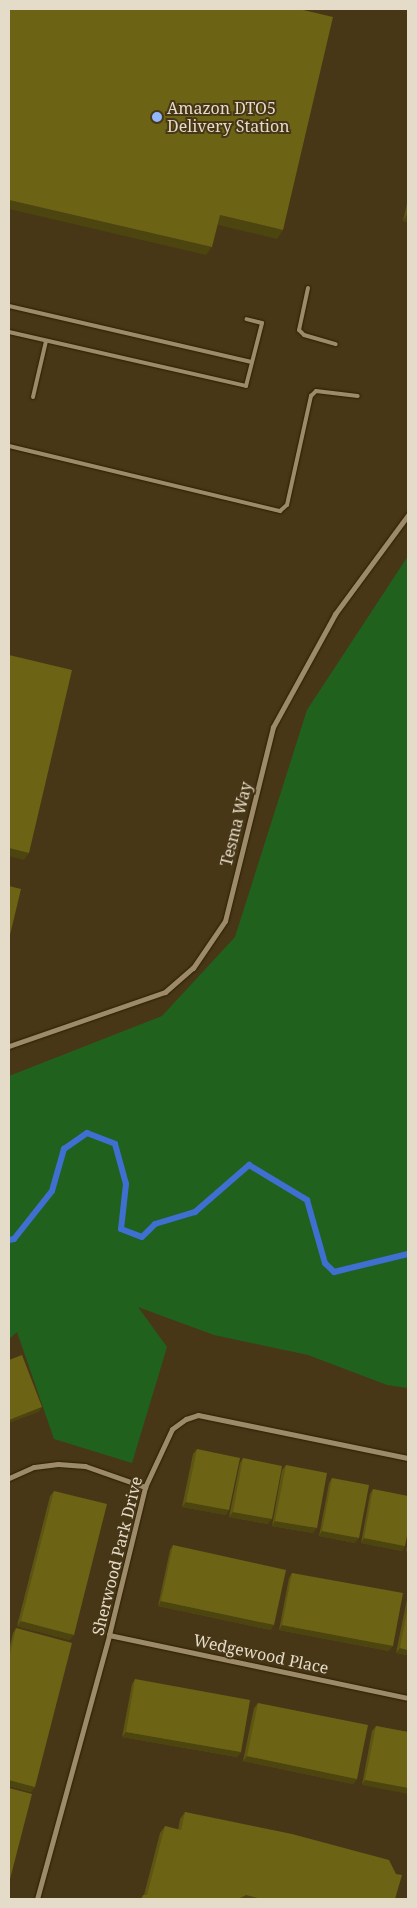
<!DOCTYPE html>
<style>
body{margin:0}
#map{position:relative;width:417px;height:1908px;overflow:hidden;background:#473717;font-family:"Noto Serif",serif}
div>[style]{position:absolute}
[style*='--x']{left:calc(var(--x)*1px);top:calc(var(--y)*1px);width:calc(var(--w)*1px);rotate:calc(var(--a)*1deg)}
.green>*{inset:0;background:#20621d}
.stream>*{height:6px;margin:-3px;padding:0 3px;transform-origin:3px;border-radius:3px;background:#3f6fd0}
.roads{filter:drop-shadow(0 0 1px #2d1e00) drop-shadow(0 0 1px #2d1e00)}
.service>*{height:4px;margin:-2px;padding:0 2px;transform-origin:2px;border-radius:2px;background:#9c8a69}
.minor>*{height:5px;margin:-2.5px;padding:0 2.5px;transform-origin:2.5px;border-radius:2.5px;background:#9c8a69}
.wall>*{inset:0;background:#5d5512}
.shaded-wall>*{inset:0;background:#4c450f}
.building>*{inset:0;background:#6c6315}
.dots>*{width:14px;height:14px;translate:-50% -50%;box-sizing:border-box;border:2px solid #473717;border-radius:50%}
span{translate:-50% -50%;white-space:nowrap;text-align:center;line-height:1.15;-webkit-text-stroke:4px #473717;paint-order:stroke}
.poi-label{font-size:16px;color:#e5dbc9}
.left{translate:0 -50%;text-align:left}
.street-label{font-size:16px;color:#e5dbc9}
.frame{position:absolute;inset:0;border:10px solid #e5dbc9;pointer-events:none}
</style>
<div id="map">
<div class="green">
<i style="clip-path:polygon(408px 556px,408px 1388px,387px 1385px,308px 1355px,214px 1335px,138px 1307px,167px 1347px,132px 1463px,54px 1439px,17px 1332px,9px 1339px,9px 1076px,162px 1016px,235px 937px,307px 710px)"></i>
</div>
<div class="stream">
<i style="--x:9;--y:1240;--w:5;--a:-11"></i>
<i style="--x:14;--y:1239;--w:61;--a:-51.6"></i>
<i style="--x:52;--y:1191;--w:44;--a:-74.1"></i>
<i style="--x:64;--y:1149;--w:28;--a:-35"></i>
<i style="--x:87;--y:1133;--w:30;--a:21"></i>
<i style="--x:115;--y:1144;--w:41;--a:74.6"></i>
<i style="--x:126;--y:1184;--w:45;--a:96.3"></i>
<i style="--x:121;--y:1229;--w:22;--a:21"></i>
<i style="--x:142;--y:1237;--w:18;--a:-45"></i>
<i style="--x:155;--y:1224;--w:42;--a:-16.7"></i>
<i style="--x:195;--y:1212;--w:72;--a:-41"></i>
<i style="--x:249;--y:1165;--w:68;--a:31.1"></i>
<i style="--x:307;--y:1200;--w:66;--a:74.1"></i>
<i style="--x:325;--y:1263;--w:13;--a:45"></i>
<i style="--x:334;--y:1272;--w:76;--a:-13.7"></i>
</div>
<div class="roads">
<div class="service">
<i style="--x:308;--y:288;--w:43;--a:102.1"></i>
<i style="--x:299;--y:330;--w:7;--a:45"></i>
<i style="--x:304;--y:335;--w:33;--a:16"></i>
<i style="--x:9;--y:306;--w:249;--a:13"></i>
<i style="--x:9;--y:332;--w:243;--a:12.8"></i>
<i style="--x:246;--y:386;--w:65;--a:-75.7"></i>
<i style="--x:262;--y:323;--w:16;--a:-166"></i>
<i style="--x:33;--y:397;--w:57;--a:-76.9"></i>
<i style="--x:9;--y:446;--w:279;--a:13.5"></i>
<i style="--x:280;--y:511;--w:9;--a:-41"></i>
<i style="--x:287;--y:505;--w:112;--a:-77.6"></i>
<i style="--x:311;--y:396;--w:7;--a:-45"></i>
<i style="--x:316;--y:391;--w:42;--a:6.8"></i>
</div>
<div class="minor">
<i style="--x:9;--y:1046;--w:165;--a:-19.1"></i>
<i style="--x:165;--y:992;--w:37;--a:-41"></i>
<i style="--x:193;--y:968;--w:57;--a:-55.8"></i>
<i style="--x:225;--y:921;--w:200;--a:-76.1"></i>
<i style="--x:273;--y:727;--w:129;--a:-61.2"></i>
<i style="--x:335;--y:614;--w:123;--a:-53.6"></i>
<i style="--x:9;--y:1478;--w:27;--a:-24"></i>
<i style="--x:34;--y:1467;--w:24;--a:-7"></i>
<i style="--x:58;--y:1464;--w:27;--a:4"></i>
<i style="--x:85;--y:1466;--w:64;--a:19.3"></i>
<i style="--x:109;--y:1635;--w:306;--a:11.9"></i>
<i style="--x:37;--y:1899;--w:274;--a:-74.7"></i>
<i style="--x:109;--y:1635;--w:152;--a:-76.3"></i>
<i style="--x:145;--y:1487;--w:64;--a:-65"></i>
<i style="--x:172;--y:1429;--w:17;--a:-36"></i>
<i style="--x:186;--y:1419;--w:13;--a:-18"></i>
<i style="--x:198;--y:1415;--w:214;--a:11.6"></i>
</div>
</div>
<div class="wall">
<i style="clip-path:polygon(408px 199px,408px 222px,403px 221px)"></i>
<i style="clip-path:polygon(197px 1449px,226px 1515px,182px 1507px,193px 1454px)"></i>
<i style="clip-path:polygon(243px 1458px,268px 1524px,229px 1517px,240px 1463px)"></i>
<i style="clip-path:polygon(286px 1465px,313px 1533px,272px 1526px,282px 1470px)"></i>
<i style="clip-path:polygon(332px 1478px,355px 1543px,319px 1536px,329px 1483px)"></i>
<i style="clip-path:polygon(373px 1489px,405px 1546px,402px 1551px,361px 1543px,370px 1494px)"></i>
<i style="clip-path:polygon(54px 1491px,70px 1640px,17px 1626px,50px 1496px)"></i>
<i style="clip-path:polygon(408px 1540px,408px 1552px,406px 1551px)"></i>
<i style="clip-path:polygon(173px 1545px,271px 1630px,158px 1606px,170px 1550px)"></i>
<i style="clip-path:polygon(292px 1573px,389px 1651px,279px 1630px,289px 1578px)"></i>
<i style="clip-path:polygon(408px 1598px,408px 1655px,396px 1653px,407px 1599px)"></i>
<i style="clip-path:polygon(16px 1628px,35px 1787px,31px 1792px,9px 1786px,9px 1650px,13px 1633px)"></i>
<i style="clip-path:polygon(135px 1679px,241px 1752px,237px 1757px,122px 1737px,132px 1684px)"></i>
<i style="clip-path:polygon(258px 1703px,357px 1779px,353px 1784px,243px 1761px,254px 1708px)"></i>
<i style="clip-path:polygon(376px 1726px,408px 1732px,362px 1785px,372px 1731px)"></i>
<i style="clip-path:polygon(185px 1812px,395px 1899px,140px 1899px,144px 1895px,160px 1833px,165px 1826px,178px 1830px,180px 1819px)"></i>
</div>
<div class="shaded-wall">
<i style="clip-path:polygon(9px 200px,212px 247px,206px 255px,9px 209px)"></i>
<i style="clip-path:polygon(408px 213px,408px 222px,403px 221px)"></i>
<i style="clip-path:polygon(220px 215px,283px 230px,277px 239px,214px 224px)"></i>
<i style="clip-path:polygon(9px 848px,29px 853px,24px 860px,9px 856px)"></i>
<i style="clip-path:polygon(42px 1407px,39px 1412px,9px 1423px,9px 1420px)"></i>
<i style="clip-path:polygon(186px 1502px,229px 1510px,226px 1515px,182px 1507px)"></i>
<i style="clip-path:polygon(233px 1512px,272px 1519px,268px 1524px,229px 1517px)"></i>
<i style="clip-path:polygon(275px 1521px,317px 1528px,313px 1533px,272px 1526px)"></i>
<i style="clip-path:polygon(322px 1531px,359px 1538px,355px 1543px,319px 1536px)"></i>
<i style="clip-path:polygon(364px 1538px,405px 1546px,402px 1551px,361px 1543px)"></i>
<i style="clip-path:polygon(161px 1601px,274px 1625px,271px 1630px,158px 1606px)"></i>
<i style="clip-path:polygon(21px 1621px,74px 1635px,70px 1640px,17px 1626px)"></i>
<i style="clip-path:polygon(282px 1625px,393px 1646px,389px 1651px,279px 1630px)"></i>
<i style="clip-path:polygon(400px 1648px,408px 1650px,408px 1655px,396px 1653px)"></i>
<i style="clip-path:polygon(126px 1732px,241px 1752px,237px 1757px,122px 1737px)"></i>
<i style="clip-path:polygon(247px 1756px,357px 1779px,353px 1784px,243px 1761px)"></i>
<i style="clip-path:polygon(9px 1780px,35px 1787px,31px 1792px,9px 1786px)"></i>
<i style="clip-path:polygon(365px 1780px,408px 1788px,408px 1794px,362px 1785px)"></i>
<i style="clip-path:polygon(246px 1895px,262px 1899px,238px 1899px)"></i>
</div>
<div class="building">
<i style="clip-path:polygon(9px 9px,299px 9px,333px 17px,283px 230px,220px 215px,212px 247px,9px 200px)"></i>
<i style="clip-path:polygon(9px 655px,72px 670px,29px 853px,9px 848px,9px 850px)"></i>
<i style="clip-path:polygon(9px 886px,21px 889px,9px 939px)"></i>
<i style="clip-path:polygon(22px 1355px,42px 1407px,9px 1420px,9px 1360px)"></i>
<i style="clip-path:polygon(197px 1449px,240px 1458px,229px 1510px,186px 1502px)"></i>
<i style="clip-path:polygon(243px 1458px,282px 1466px,272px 1519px,233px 1512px)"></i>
<i style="clip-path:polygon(286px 1465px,327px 1473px,317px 1528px,275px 1521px)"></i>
<i style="clip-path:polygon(332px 1478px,369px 1485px,359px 1538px,322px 1531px)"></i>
<i style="clip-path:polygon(373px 1489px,408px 1496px,408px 1531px,405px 1546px,364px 1538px)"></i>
<i style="clip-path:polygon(54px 1491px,107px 1504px,74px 1635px,21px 1621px)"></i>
<i style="clip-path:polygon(173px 1545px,286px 1570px,274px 1625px,161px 1601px)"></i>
<i style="clip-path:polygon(292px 1573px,403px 1593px,393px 1646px,282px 1625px)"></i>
<i style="clip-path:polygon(408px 1606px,408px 1650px,400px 1648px)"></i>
<i style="clip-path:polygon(16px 1628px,72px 1643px,35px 1787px,9px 1780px,9px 1658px)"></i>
<i style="clip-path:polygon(135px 1679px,250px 1700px,241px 1752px,126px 1732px)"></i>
<i style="clip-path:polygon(258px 1703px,368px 1725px,357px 1779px,247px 1756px)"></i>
<i style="clip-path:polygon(376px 1726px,408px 1732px,408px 1788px,365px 1780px)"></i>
<i style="clip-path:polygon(9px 1788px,32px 1794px,9px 1883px)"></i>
<i style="clip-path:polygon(185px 1812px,292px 1834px,389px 1860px,396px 1874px,402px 1875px,395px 1899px,262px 1899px,246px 1895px,238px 1899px,142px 1899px,143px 1895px,147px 1895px,165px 1826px,181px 1830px)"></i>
</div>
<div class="dots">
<i style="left:157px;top:117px;background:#92b7fd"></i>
</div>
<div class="poi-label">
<span class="left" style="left:167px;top:117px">Amazon DTO5<br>Delivery Station</span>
</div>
<div class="street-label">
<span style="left:236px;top:824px;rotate:-76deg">Tesma Way</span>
<span style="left:117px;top:1556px;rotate:-76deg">Sherwood Park Drive</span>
<span style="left:261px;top:1654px;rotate:12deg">Wedgewood Place</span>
</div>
<div class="frame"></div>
</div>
